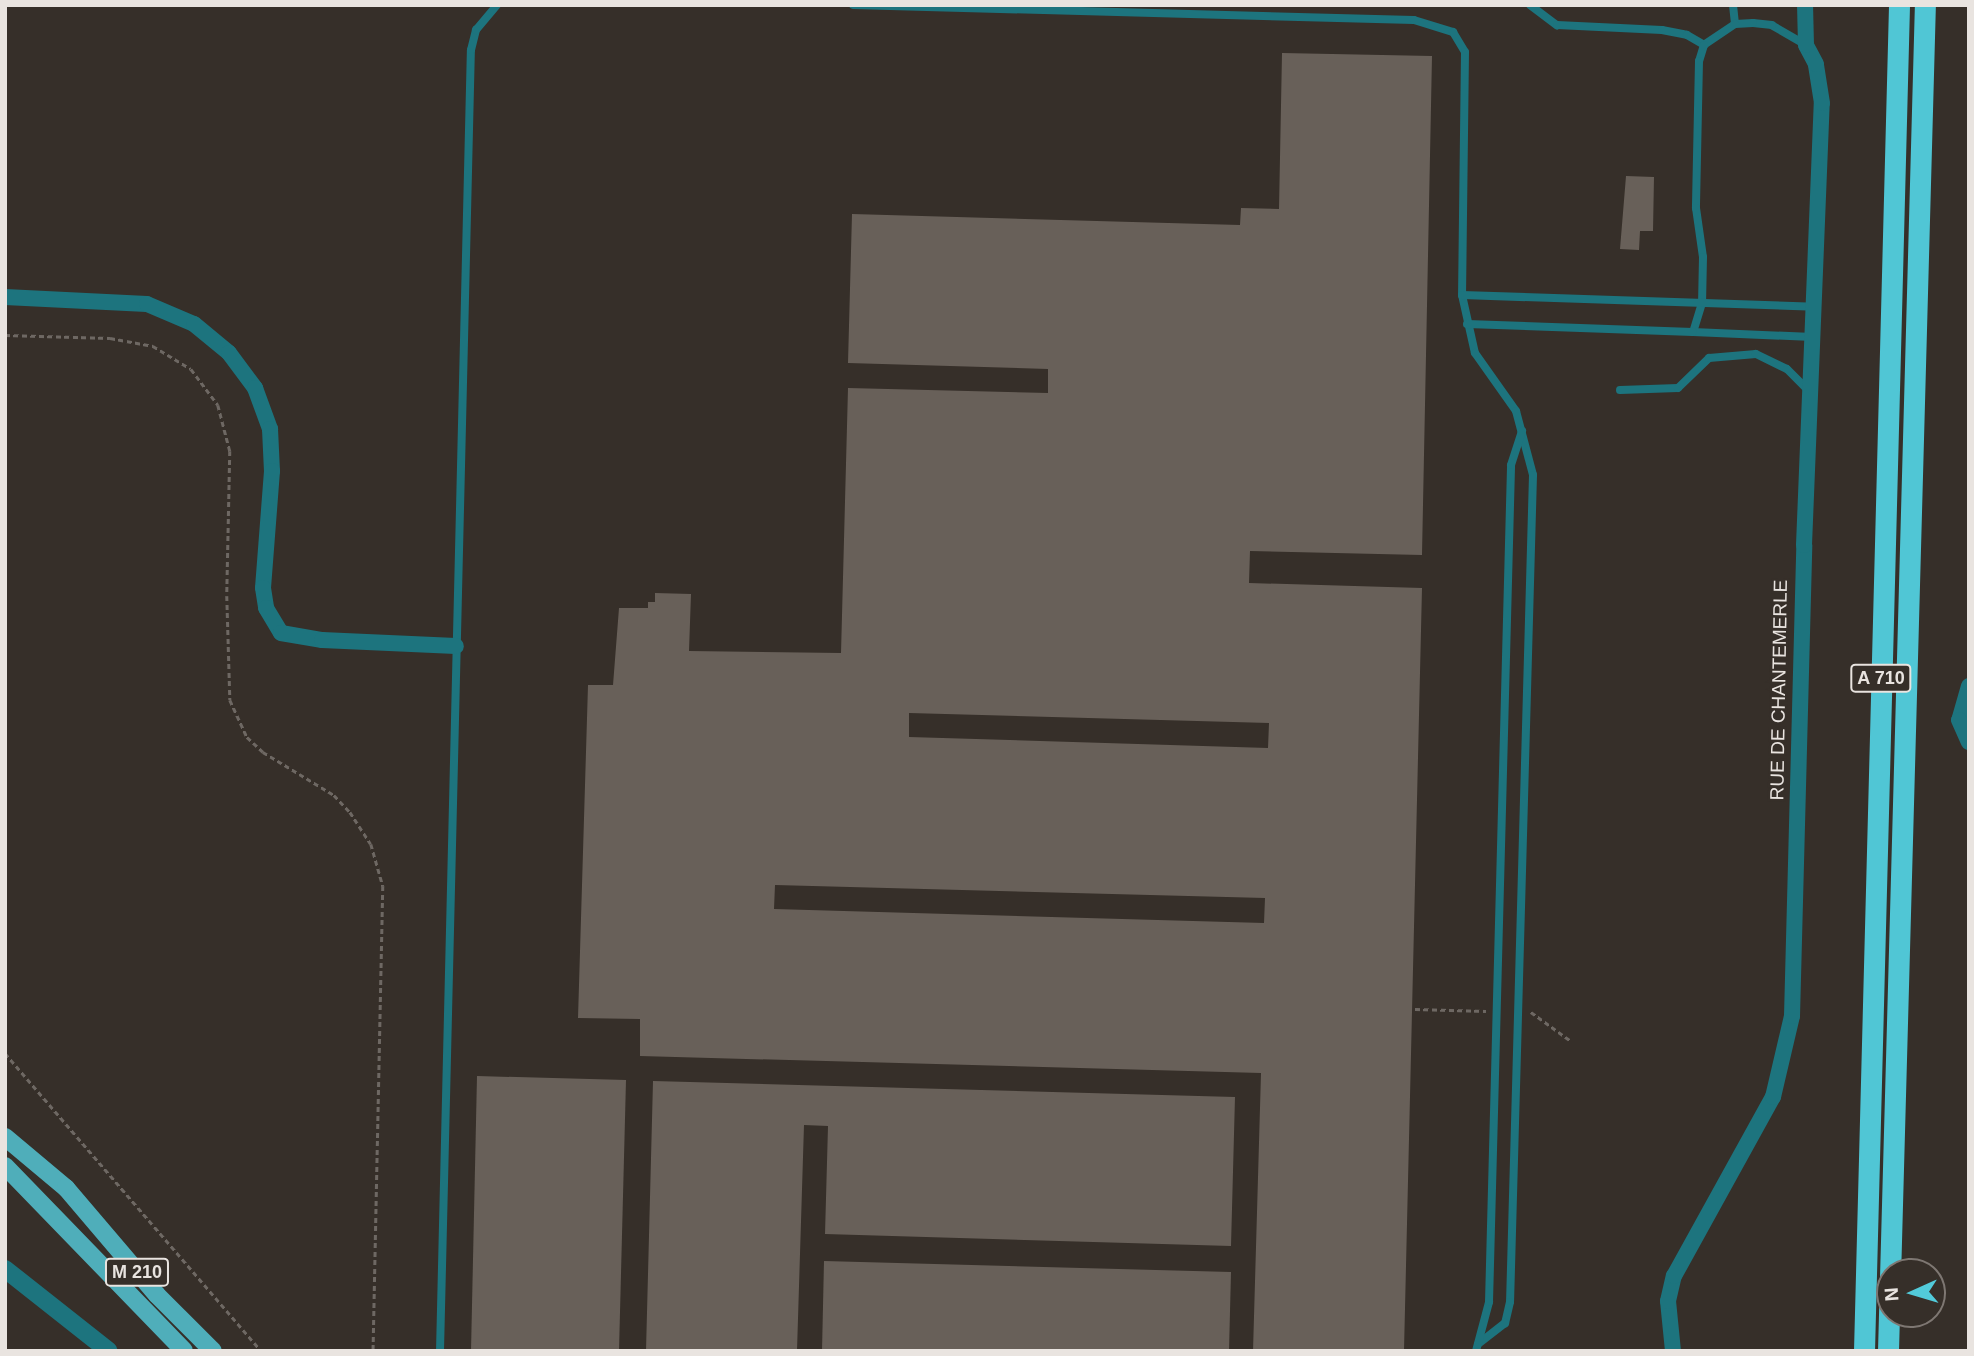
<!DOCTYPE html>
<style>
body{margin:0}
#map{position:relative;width:1974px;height:1356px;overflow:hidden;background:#362f29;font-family:Arial,sans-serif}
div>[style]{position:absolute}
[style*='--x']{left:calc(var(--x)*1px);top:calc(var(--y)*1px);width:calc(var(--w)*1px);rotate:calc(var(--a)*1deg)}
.building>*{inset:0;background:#686059}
.path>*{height:2.5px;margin-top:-1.25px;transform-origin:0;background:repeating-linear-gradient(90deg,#6e6863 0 5px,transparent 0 8.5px)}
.service>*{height:8px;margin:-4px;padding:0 4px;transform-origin:4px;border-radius:4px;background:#1d747e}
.minor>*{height:16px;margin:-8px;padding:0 8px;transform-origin:8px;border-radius:8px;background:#1d747e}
.tertiary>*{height:18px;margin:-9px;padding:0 9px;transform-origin:9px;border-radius:9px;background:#1d747e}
.primary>*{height:18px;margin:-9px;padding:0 9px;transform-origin:9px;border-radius:9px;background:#4faeba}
.motorway>*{height:21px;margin:-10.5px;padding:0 10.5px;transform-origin:10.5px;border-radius:10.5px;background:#50c6d5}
span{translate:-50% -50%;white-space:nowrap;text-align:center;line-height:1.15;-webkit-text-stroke:5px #362f29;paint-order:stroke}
.shield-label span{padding:2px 5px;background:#362f29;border:2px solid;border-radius:5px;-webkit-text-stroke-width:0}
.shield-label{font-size:18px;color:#e9e4e0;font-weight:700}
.street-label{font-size:19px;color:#e9e4e0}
.frame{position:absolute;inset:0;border:7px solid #e9e4e0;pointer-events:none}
.north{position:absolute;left:1876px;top:1258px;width:70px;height:70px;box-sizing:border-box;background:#362f29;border:2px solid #7e7772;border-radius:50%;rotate:266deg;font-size:19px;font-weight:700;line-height:28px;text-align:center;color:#e9e4e0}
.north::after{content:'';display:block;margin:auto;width:24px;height:32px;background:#52cbda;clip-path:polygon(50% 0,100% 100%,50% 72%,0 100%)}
</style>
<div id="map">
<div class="building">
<i style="clip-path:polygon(evenodd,1282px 53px,1432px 56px,1422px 555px,1250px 551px,1249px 583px,1422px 588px,1404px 1351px,1253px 1351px,1261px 1073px,640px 1056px,640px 1019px,578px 1018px,588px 685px,613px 685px,619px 608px,648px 608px,648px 602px,655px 602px,655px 593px,691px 594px,689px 651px,841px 653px,848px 388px,1048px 393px,1048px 369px,848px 363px,852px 214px,1240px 225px,1241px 208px,1279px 209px,1282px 53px,909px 713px,1269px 723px,1268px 748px,909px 737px,909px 713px,1282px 53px,775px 885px,1265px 898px,1264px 923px,774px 909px,775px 885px)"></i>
<i style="clip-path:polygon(1626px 176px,1654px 177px,1653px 231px,1640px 231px,1639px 250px,1620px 249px)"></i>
<i style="clip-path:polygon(477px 1076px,626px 1080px,619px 1351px,471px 1351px)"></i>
<i style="clip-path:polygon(653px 1081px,1235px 1097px,1231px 1246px,825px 1234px,828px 1126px,804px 1125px,797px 1351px,646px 1351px)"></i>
<i style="clip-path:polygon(824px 1261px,1231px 1272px,1229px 1351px,822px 1351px)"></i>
</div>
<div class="path">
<i style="--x:5;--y:335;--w:105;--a:1.6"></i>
<i style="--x:110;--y:338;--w:44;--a:10.5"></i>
<i style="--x:153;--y:346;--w:44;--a:31.2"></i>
<i style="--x:191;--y:369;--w:45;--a:53.1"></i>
<i style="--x:218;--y:405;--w:48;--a:75.4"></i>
<i style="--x:230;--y:451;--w:145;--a:91.2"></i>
<i style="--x:227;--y:596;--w:104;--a:88.3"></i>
<i style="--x:230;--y:700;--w:41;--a:65.3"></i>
<i style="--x:247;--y:737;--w:22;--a:43"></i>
<i style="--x:263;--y:752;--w:83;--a:31.2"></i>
<i style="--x:334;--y:795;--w:23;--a:47"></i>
<i style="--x:350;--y:812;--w:38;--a:57"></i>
<i style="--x:371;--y:844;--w:44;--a:74.1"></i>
<i style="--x:383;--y:886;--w:465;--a:91.2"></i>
<i style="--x:1415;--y:1009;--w:71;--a:1.6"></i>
<i style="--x:1531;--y:1012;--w:49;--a:35.9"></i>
<i style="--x:5;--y:1053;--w:393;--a:49.3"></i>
</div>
<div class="service">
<i style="--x:853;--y:5;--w:561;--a:1.53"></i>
<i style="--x:1414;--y:20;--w:41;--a:17.1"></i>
<i style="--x:1453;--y:32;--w:23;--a:59"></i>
<i style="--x:1465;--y:52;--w:243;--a:90.7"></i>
<i style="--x:1462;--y:295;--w:59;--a:77.4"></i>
<i style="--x:1475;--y:353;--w:71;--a:54.7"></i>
<i style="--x:1516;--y:411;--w:66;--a:75.1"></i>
<i style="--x:1533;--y:475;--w:827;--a:91.59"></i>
<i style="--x:1510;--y:1302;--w:22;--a:103"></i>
<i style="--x:1505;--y:1323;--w:34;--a:142"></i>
<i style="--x:1530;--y:5;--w:34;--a:37"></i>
<i style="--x:1557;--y:25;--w:105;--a:2.7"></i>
<i style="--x:1662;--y:30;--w:25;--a:11"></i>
<i style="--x:1687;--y:35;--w:20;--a:30"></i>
<i style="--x:1733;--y:5;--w:19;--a:84"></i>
<i style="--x:1806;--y:45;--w:39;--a:-150"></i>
<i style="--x:1772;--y:25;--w:19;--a:-174"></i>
<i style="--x:1753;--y:23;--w:18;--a:177"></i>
<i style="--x:1735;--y:24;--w:37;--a:146"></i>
<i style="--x:1704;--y:45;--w:17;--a:107"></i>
<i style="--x:1699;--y:61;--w:147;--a:91.2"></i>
<i style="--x:1696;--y:208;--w:49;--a:81.9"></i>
<i style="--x:1703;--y:257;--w:46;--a:91.2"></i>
<i style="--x:1702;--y:303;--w:30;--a:107"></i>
<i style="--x:1693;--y:332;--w:120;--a:2.4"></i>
<i style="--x:1462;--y:295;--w:353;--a:1.9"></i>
<i style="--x:1467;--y:324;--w:226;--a:2"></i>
<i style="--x:1620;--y:390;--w:58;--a:-2"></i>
<i style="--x:1678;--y:388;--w:43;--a:-44.1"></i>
<i style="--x:1709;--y:358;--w:47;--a:-4.9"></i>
<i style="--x:1756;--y:354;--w:34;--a:26"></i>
<i style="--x:1787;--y:369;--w:33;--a:45"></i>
<i style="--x:440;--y:1351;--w:1301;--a:-88.64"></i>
<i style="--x:471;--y:50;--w:21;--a:-76"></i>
<i style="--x:476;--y:30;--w:33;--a:-50"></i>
<i style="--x:1476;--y:1351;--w:51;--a:-75.1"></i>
<i style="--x:1489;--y:1302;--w:837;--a:-88.49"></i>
<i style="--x:1511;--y:465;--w:36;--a:-72"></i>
</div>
<div class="minor">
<i style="--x:5;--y:297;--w:142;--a:2.8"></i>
<i style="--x:147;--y:304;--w:51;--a:23.1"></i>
<i style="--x:194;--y:324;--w:45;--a:39.6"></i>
<i style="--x:229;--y:353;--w:44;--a:53.4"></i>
<i style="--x:255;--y:388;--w:44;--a:69.9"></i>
<i style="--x:270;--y:429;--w:42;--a:87.3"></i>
<i style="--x:272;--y:471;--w:117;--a:94.4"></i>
<i style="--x:263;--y:588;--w:20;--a:81"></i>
<i style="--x:266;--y:608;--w:29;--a:59"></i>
<i style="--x:281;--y:633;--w:42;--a:9.7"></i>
<i style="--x:322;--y:640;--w:134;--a:2.6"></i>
<i style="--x:1969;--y:686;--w:35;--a:106"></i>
<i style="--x:1959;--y:720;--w:24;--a:66"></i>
<i style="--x:1673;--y:1351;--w:50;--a:-95.7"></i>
<i style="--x:1668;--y:1301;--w:26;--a:-77"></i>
<i style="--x:1674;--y:1276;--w:205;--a:-61.1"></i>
<i style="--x:1773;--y:1097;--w:83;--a:-76.8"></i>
<i style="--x:1792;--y:1016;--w:471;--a:-88.5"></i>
<i style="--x:1804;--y:545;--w:442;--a:-87.7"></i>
<i style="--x:1822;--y:103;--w:39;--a:-99"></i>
<i style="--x:1816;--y:64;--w:21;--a:-118"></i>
<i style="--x:1806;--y:45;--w:40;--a:-91.4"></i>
</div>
<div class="tertiary">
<i style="--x:5;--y:1269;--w:132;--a:38.3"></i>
</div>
<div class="primary">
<i style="--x:5;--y:1137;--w:80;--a:39.9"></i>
<i style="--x:66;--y:1188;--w:140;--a:49.6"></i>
<i style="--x:157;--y:1295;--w:79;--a:45"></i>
<i style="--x:5;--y:1166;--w:257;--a:45.9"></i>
</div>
<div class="motorway">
<i style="--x:1864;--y:1351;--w:1346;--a:-88.51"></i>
<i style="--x:1888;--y:1351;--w:1347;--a:-88.43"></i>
</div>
<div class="shield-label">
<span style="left:1881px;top:678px">A 710</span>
<span style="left:137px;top:1272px">M 210</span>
</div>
<div class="street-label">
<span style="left:1779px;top:690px;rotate:-89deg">RUE DE CHANTEMERLE</span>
</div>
<div class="frame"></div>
<div class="north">N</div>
</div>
